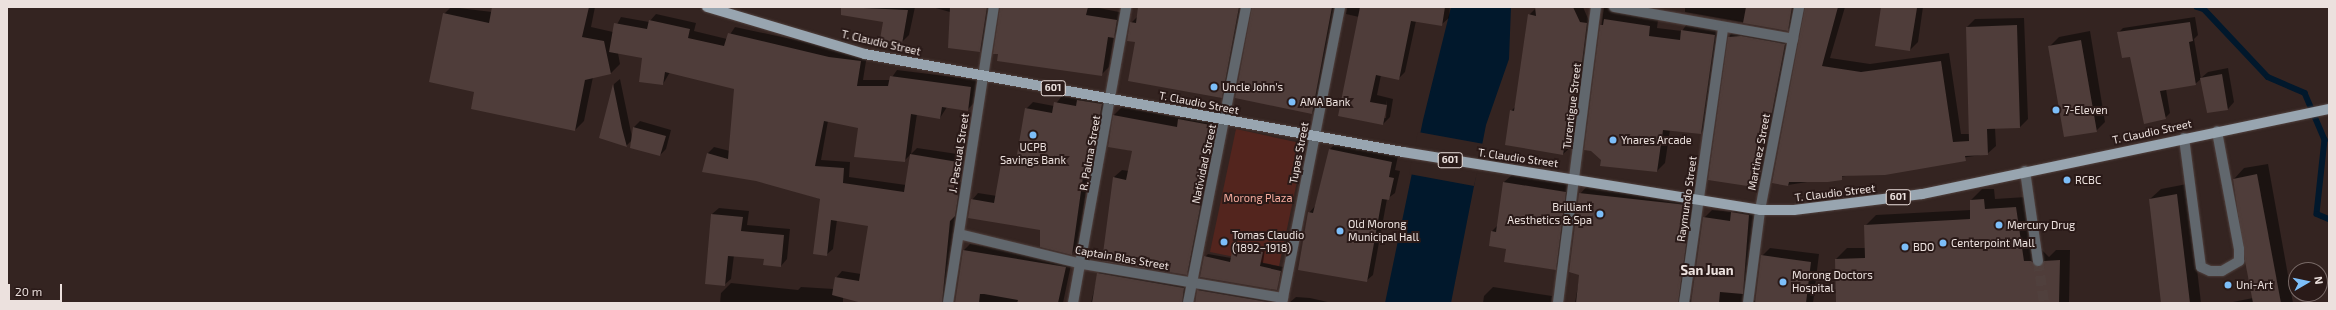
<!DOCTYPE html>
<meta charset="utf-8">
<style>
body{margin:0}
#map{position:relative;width:2336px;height:310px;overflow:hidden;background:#342421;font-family:"Exo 2",sans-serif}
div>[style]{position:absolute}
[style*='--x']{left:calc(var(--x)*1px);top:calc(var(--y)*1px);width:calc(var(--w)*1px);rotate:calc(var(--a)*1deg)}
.green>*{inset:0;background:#53251e}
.water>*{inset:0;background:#01182c}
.pier>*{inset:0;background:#342421}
.shadow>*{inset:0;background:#0007}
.stream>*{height:5.5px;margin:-2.75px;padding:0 2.75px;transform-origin:2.75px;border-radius:2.75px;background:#01182c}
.building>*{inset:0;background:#4f3d3a}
.minor-tunnel>*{height:10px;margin-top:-5px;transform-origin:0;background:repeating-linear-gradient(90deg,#50403d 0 10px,transparent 0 15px)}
.roads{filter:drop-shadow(0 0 1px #51423f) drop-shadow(0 0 1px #51423f)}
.minor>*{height:10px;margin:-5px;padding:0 5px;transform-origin:5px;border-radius:5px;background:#61676d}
.major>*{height:10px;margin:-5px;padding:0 5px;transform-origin:5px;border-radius:5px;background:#98a5b0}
.dots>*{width:11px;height:11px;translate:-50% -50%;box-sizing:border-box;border:2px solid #2a1a18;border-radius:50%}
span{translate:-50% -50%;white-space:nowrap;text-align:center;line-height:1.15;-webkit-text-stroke:4px #2a1a18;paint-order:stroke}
.shield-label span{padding:1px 3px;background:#2a1a18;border:1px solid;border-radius:3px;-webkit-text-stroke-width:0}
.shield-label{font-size:10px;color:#ece1de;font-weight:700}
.street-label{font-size:11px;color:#ece1de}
.poi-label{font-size:11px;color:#ece1de}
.left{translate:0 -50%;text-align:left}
.right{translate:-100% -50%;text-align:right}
.park-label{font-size:11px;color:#f6ab9e}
.quarter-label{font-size:13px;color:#ece1de;font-weight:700}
.frame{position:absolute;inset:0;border:8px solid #ece1de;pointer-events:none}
.north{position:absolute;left:2288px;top:262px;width:40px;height:40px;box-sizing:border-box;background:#2a1a18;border:1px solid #786a67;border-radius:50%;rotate:81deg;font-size:11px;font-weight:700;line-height:16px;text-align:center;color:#ece1de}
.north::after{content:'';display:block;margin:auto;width:14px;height:18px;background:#7cbef9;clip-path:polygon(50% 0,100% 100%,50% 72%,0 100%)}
.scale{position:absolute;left:8px;top:284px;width:54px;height:18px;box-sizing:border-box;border:2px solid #ece1de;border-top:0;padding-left:5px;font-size:12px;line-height:14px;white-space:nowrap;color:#ece1de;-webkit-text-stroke:3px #2a1a18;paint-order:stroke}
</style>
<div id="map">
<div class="green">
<i style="clip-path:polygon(1236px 129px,1305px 144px,1279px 266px,1210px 252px)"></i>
</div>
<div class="water">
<i style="clip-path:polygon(1451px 7px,1511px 7px,1509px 59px,1486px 125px,1451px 303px,1385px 303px,1423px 120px)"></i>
</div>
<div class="pier">
<i style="clip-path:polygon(1418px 132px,1484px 144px,1474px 186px,1409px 174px)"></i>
</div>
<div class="shadow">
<i style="clip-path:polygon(evenodd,451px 7px,492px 12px,493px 7px,595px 7px,591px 27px,613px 32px,621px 17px,649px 22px,656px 14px,696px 23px,694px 31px,727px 39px,735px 27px,867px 55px,863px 80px,890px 80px,897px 70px,977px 80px,974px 103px,967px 110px,947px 107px,940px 118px,917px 114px,911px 154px,917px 148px,964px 155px,960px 182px,963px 182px,964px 190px,952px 240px,956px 241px,950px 301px,956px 303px,964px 250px,970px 244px,1072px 260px,1063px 303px,873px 303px,843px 297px,843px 303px,720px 303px,721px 293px,731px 283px,798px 290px,801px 287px,834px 289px,836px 278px,842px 271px,861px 274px,869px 225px,837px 220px,833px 249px,826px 255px,821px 199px,757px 180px,703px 171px,708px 153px,714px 147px,730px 151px,735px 88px,670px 72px,663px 84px,643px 57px,618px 53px,620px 64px,611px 73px,593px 77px,584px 121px,575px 130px,476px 91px,444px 14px,451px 7px,828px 121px,859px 127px,904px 161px,910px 155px,906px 185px,849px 177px,850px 162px,821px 160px,828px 121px)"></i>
<i style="clip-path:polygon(863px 7px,915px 7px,909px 35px,901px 43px,884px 21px,861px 17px)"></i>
<i style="clip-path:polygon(932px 7px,993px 7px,988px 43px,980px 51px,950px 12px)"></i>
<i style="clip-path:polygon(1001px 7px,1094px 7px,1124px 13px,1121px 30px,1114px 36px,1109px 67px,1101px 75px)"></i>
<i style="clip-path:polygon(1139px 7px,1244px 7px,1228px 90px,1221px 97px,1136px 41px,1131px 23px,1138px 16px)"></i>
<i style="clip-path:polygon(1253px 7px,1337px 7px,1319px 106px,1312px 113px)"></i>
<i style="clip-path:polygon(evenodd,1347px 7px,1450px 7px,1449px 18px,1442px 24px,1416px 21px,1405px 72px,1398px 79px,1381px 75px,1377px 95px,1393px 99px,1390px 117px,1383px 124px,1339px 115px,1359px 17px,1346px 14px,1347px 7px,1387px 100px,1386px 118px,1384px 118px,1387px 100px)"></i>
<i style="clip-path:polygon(1583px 7px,1592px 28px,1578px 141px,1563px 154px,1511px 111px,1516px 106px,1529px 15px,1537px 7px)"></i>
<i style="clip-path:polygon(1604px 7px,1659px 12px,1657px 28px,1682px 31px,1691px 18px,1724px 24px,1709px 125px,1701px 133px,1670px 130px,1665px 163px,1657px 171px,1602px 160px,1592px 150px,1585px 149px)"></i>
<i style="clip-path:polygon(1682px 7px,1799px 7px,1796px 22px,1787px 30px,1685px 12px,1685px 8px)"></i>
<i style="clip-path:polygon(1806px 7px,1845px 7px,1830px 58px,1870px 64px,1949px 53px,1961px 134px,1970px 134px,1967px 27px,1975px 19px,2024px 18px,2028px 119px,2019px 128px,1995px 128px,1996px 146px,1987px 154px,1788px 185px)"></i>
<i style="clip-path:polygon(1882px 7px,1923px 7px,1918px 42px,1910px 50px,1877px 45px)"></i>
<i style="clip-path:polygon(2195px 17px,2198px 35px,2194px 39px,2201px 79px,2195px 84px,2166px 89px,2170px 113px,2165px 118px,2118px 33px,2123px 28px)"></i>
<i style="clip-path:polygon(1737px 27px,1792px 37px,1766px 173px,1754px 186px,1710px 179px,1730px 35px)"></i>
<i style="clip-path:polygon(2090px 31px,2105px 122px,2096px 131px,2050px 46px,2059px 37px)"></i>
<i style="clip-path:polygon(2228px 68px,2234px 102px,2228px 109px,2207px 112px,2201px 78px,2208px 72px)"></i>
<i style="clip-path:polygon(620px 79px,632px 137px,634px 127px,640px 121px,671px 130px,666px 149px,660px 155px,632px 140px,626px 146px,600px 137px,614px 84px)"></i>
<i style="clip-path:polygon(1085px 94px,1108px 98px,1095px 170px,1088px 176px,1078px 247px,1071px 254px,1041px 229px,972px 200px,978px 193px,997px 196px,1002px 164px,1008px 158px,1017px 159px,1026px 109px,1033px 102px,1054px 106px,1062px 96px,1080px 99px)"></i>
<i style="clip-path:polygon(1122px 107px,1180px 118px,1187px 111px,1223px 119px,1194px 266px,1186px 274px,1114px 177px,1122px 170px,1129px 171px,1133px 151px,1109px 146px,1114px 115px)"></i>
<i style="clip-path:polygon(1336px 143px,1398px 156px,1395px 170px,1400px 171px,1395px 193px,1387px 199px,1373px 275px,1366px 281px,1309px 213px,1315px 206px,1330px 149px)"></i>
<i style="clip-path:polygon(2268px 164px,2293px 303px,2228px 303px,2253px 298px,2234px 179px,2244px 168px)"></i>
<i style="clip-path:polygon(1512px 175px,1570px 184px,1563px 261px,1555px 269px,1507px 248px,1492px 231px,1498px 225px,1504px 182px)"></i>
<i style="clip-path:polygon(2187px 184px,2201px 303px,2162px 303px,2150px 199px,2161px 189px)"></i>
<i style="clip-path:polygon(1588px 185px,1694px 197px,1685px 293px,1692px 301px,1704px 218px,1712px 210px,1733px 212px,1741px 204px,1757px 207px,1752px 300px,1756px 301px,1762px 256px,1770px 248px,1819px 254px,1813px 303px,1575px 303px,1580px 274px,1580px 194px)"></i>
<i style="clip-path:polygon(1982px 189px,1994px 189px,1995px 199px,2026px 197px,2035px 250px,2042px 250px,2049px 257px,2056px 250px,2070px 250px,2069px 303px,1837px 303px,1836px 259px,1847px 248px,1866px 248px,1865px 226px,1876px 215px,1971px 210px,1971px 200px)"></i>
<i style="clip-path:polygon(719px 208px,749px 211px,747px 225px,790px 229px,787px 259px,781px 266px,765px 258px,734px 255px,731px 279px,724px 285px,712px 214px)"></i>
<i style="clip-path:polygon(1237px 243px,1265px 249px,1263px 263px,1283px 267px,1276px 289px,1205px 257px,1208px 254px,1231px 258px)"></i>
<i style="clip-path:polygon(1105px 267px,1191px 281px,1188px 298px,1195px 303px,1091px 303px,1098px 274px)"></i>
<i style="clip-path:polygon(1205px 284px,1283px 297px,1288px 303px,1195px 303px,1198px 291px)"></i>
<i style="clip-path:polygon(1493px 287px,1552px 296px,1551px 303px,1483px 303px,1484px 296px)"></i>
<i style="clip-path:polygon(1296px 297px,1310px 298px,1332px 303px,1289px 303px)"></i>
</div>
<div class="stream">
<i style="--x:2197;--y:7;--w:7;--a:16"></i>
<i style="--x:2204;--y:9;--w:93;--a:46.7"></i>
<i style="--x:2268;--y:77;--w:40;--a:23.4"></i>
<i style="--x:2305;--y:93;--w:51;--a:66.9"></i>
<i style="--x:2325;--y:140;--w:74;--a:96.2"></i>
<i style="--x:2317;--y:214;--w:13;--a:23"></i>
</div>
<div class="building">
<i style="clip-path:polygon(492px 7px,589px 7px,582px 37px,604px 41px,611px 74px,585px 80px,575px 131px,471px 109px,474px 92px,429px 82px,443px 13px,489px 23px)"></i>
<i style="clip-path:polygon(841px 7px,908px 10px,902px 44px,880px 39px,883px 22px,841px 15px)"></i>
<i style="clip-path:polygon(950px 7px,987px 7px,980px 52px,948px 48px)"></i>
<i style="clip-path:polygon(1000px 7px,1088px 7px,1086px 15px,1117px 20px,1114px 38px,1108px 37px,1102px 76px,997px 61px,998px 54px,993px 54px)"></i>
<i style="clip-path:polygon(1138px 7px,1239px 7px,1222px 98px,1128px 81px,1135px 42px,1127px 41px,1130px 22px,1136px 23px)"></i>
<i style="clip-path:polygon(1252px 7px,1332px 7px,1312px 114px,1235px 98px)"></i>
<i style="clip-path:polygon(1360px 7px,1445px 7px,1442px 26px,1411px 21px,1399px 80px,1376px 75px,1370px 102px,1387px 105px,1383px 125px,1338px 116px)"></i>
<i style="clip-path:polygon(1535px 7px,1573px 7px,1580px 22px,1587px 23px,1571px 149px,1564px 149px,1563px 155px,1505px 145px,1510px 110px,1514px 111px,1528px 14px,1536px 16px)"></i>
<i style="clip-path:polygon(1746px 7px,1792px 7px,1788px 31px,1743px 23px)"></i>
<i style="clip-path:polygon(1805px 7px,1838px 7px,1822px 66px,1861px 72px,1941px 61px,1953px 142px,1969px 141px,1966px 27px,2017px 25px,2020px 128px,1987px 129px,1988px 155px,1965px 156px,1966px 161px,1885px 175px,1842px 176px,1842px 180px,1828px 182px,1789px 182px,1788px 186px,1772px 183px)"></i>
<i style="clip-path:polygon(1881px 7px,1917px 8px,1910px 51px,1875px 46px)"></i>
<i style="clip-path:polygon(1604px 19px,1650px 26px,1649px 36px,1680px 40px,1681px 30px,1715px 35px,1701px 134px,1663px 130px,1657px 172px,1600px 166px,1601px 160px,1591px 151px,1584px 150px,1600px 25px,1603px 25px)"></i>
<i style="clip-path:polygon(649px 20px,690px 29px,688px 38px,724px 46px,728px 33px,829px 57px,861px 61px,857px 86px,888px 86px,890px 76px,971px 87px,968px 111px,942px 107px,940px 119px,911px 114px,905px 162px,854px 157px,858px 128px,824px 121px,815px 166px,844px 168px,843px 183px,904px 192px,910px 154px,958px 162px,954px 188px,957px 188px,958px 197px,955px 216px,950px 221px,942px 303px,862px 303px,832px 295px,835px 277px,859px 281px,868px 226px,831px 220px,827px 256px,813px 254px,820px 199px,756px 181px,702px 172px,707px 153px,728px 159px,734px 89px,665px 72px,663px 85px,639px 82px,642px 58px,609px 52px,614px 23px,647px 29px)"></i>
<i style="clip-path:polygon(2190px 22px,2193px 41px,2189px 42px,2196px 85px,2160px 91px,2166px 119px,2144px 124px,2130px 57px,2122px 58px,2117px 32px)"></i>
<i style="clip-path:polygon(1741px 36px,1785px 44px,1759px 181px,1755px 181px,1754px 187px,1708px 180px,1728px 37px)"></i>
<i style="clip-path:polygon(2081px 40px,2097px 132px,2064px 137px,2048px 46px)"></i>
<i style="clip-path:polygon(2222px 74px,2228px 110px,2207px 113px,2200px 78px)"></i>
<i style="clip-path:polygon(613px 84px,622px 128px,627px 147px,599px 138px)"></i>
<i style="clip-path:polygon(1077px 100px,1102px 104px,1089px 177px,1083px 177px,1072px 255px,1040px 247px,1040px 230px,968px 218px,971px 199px,994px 203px,1001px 164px,1015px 166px,1025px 108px,1052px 113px,1054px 102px,1076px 106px)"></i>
<i style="clip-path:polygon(1113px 115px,1177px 127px,1178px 119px,1216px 126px,1187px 275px,1102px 261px,1113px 177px,1126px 180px,1132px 151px,1108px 147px)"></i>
<i style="clip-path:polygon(633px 127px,666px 136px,660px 156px,630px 148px)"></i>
<i style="clip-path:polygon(1329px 149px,1392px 162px,1389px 177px,1394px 178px,1389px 200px,1382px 199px,1367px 282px,1298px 270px,1308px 212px,1313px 213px)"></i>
<i style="clip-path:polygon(2257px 174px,2281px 303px,2253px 303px,2245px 261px,2233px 179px)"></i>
<i style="clip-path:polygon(1503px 182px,1566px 192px,1556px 270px,1504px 262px,1506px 249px,1489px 246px,1491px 231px,1496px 232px)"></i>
<i style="clip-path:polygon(1579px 193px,1687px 205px,1685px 215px,1690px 216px,1678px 303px,1576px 303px,1579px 275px,1569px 272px)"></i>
<i style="clip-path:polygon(2177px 194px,2190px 303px,2161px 303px,2149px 199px)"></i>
<i style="clip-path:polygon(1984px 199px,1985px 209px,2016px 207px,2024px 261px,2031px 261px,2039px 267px,2044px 261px,2060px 260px,2059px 303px,1836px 303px,1835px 259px,1865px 258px,1864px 225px,1970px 219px,1970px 200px)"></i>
<i style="clip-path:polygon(1731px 212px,1749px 215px,1743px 294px,1720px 292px,1719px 303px,1691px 303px,1703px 217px,1730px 221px)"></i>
<i style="clip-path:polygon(711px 214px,743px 217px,741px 231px,784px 235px,781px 267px,763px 265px,764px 259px,728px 256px,725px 286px,705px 284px)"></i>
<i style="clip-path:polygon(1233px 246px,1263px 252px,1260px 266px,1281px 271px,1277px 290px,1200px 277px,1204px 256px,1230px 262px)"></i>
<i style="clip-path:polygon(963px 250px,1066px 267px,1058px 303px,1017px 303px,1018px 300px,984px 294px,980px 294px,979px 303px,955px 303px)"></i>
<i style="clip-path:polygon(1761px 255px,1811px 262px,1806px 303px,1755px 303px)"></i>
<i style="clip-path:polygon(1097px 273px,1184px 288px,1182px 303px,1092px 303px)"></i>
<i style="clip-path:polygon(1197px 290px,1274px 303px,1195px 303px)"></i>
</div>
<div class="minor-tunnel">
<i style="--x:2038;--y:261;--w:42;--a:81.9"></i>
</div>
<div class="roads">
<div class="minor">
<i style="--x:1614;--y:7;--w:182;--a:10.1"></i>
<i style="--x:2184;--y:138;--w:130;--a:82.5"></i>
<i style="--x:2201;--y:267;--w:10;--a:24"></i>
<i style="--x:2210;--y:271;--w:12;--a:0"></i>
<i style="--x:2222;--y:271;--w:20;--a:-30"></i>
<i style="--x:2239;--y:261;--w:12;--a:-90"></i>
<i style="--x:2239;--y:249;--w:120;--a:-100.6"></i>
<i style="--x:2025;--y:171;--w:91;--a:81.8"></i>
<i style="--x:959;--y:234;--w:127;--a:13.7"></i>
<i style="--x:1082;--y:264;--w:204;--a:9.6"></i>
<i style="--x:948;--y:303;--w:300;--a:-81.2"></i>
<i style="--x:1073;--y:303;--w:301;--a:-79.8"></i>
<i style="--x:1188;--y:303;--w:302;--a:-78.9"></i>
<i style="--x:1282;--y:303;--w:302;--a:-78.9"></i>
<i style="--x:1558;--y:303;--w:298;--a:-82.7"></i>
<i style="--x:1684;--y:303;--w:278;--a:-81.9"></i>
<i style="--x:1748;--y:303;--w:94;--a:-82.6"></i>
<i style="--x:1760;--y:210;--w:207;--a:-79.1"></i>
</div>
<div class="major">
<i style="--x:707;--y:7;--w:165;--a:16.6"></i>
<i style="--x:865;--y:54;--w:547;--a:10.32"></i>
<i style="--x:1403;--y:152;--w:362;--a:9.2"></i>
<i style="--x:1760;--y:210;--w:34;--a:0"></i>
<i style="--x:1794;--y:210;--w:129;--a:-7.1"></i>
<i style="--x:1922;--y:194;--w:416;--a:-11.8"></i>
</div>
</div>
<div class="dots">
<i style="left:1214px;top:87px;background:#7cbef9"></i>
<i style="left:1292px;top:102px;background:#7cbef9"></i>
<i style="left:2056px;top:110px;background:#7cbef9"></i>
<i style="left:1033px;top:135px;background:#7cbef9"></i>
<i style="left:1613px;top:140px;background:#7cbef9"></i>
<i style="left:2067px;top:180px;background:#7cbef9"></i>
<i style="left:1600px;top:214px;background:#7cbef9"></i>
<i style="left:1999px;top:225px;background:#7cbef9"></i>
<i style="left:1340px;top:231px;background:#7cbef9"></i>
<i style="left:1224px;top:242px;background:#7cbef9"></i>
<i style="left:1943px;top:243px;background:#7cbef9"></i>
<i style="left:1905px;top:247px;background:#7cbef9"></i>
<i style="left:1783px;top:282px;background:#7cbef9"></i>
<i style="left:2228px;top:285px;background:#7cbef9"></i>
</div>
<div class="shield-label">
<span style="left:1053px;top:88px">601</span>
<span style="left:1450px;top:160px">601</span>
<span style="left:1898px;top:197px">601</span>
</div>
<div class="street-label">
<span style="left:881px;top:43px;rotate:13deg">T. Claudio Street</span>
<span style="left:1199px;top:103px;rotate:11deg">T. Claudio Street</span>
<span style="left:1572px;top:106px;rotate:-83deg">Turentigue Street</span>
<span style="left:2152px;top:132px;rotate:-12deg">T. Claudio Street</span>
<span style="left:1759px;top:152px;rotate:-79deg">Martinez Street</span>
<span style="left:959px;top:153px;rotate:-81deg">J. Pascual Street</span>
<span style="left:1090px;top:153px;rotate:-80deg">R. Palma Street</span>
<span style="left:1299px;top:153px;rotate:-79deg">Tupas Street</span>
<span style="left:1518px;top:158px;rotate:8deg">T. Claudio Street</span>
<span style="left:1204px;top:164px;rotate:-78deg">Natividad Street</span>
<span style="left:1835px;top:193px;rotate:-7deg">T. Claudio Street</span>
<span style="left:1687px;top:199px;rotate:-82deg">Raymundo Street</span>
<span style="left:1122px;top:258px;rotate:10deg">Captain Blas Street</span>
</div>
<div class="poi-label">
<span class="left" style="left:1222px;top:87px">Uncle John's</span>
<span class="left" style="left:1300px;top:102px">AMA Bank</span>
<span class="left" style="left:2064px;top:110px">7-Eleven</span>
<span class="left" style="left:1621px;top:140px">Ynares Arcade</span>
<span style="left:1033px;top:154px">UCPB<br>Savings Bank</span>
<span class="left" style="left:2075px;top:180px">RCBC</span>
<span class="right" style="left:1592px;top:214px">Brilliant<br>Aesthetics &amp; Spa</span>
<span class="left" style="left:1348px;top:231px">Old Morong<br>Municipal Hall</span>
<span class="left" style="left:2007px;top:225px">Mercury Drug</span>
<span class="left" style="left:1232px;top:242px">Tomas Claudio<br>(1892–1918)</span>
<span class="left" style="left:1951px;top:243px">Centerpoint Mall</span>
<span class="left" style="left:1913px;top:247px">BDO</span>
<span class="left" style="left:1792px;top:282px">Morong Doctors<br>Hospital</span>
<span class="left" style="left:2236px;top:285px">Uni-Art</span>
</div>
<div class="park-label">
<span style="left:1258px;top:198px">Morong Plaza</span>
</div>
<div class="quarter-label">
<span style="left:1707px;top:270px">San Juan</span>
</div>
<div class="frame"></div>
<div class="north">N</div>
<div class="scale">20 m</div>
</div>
